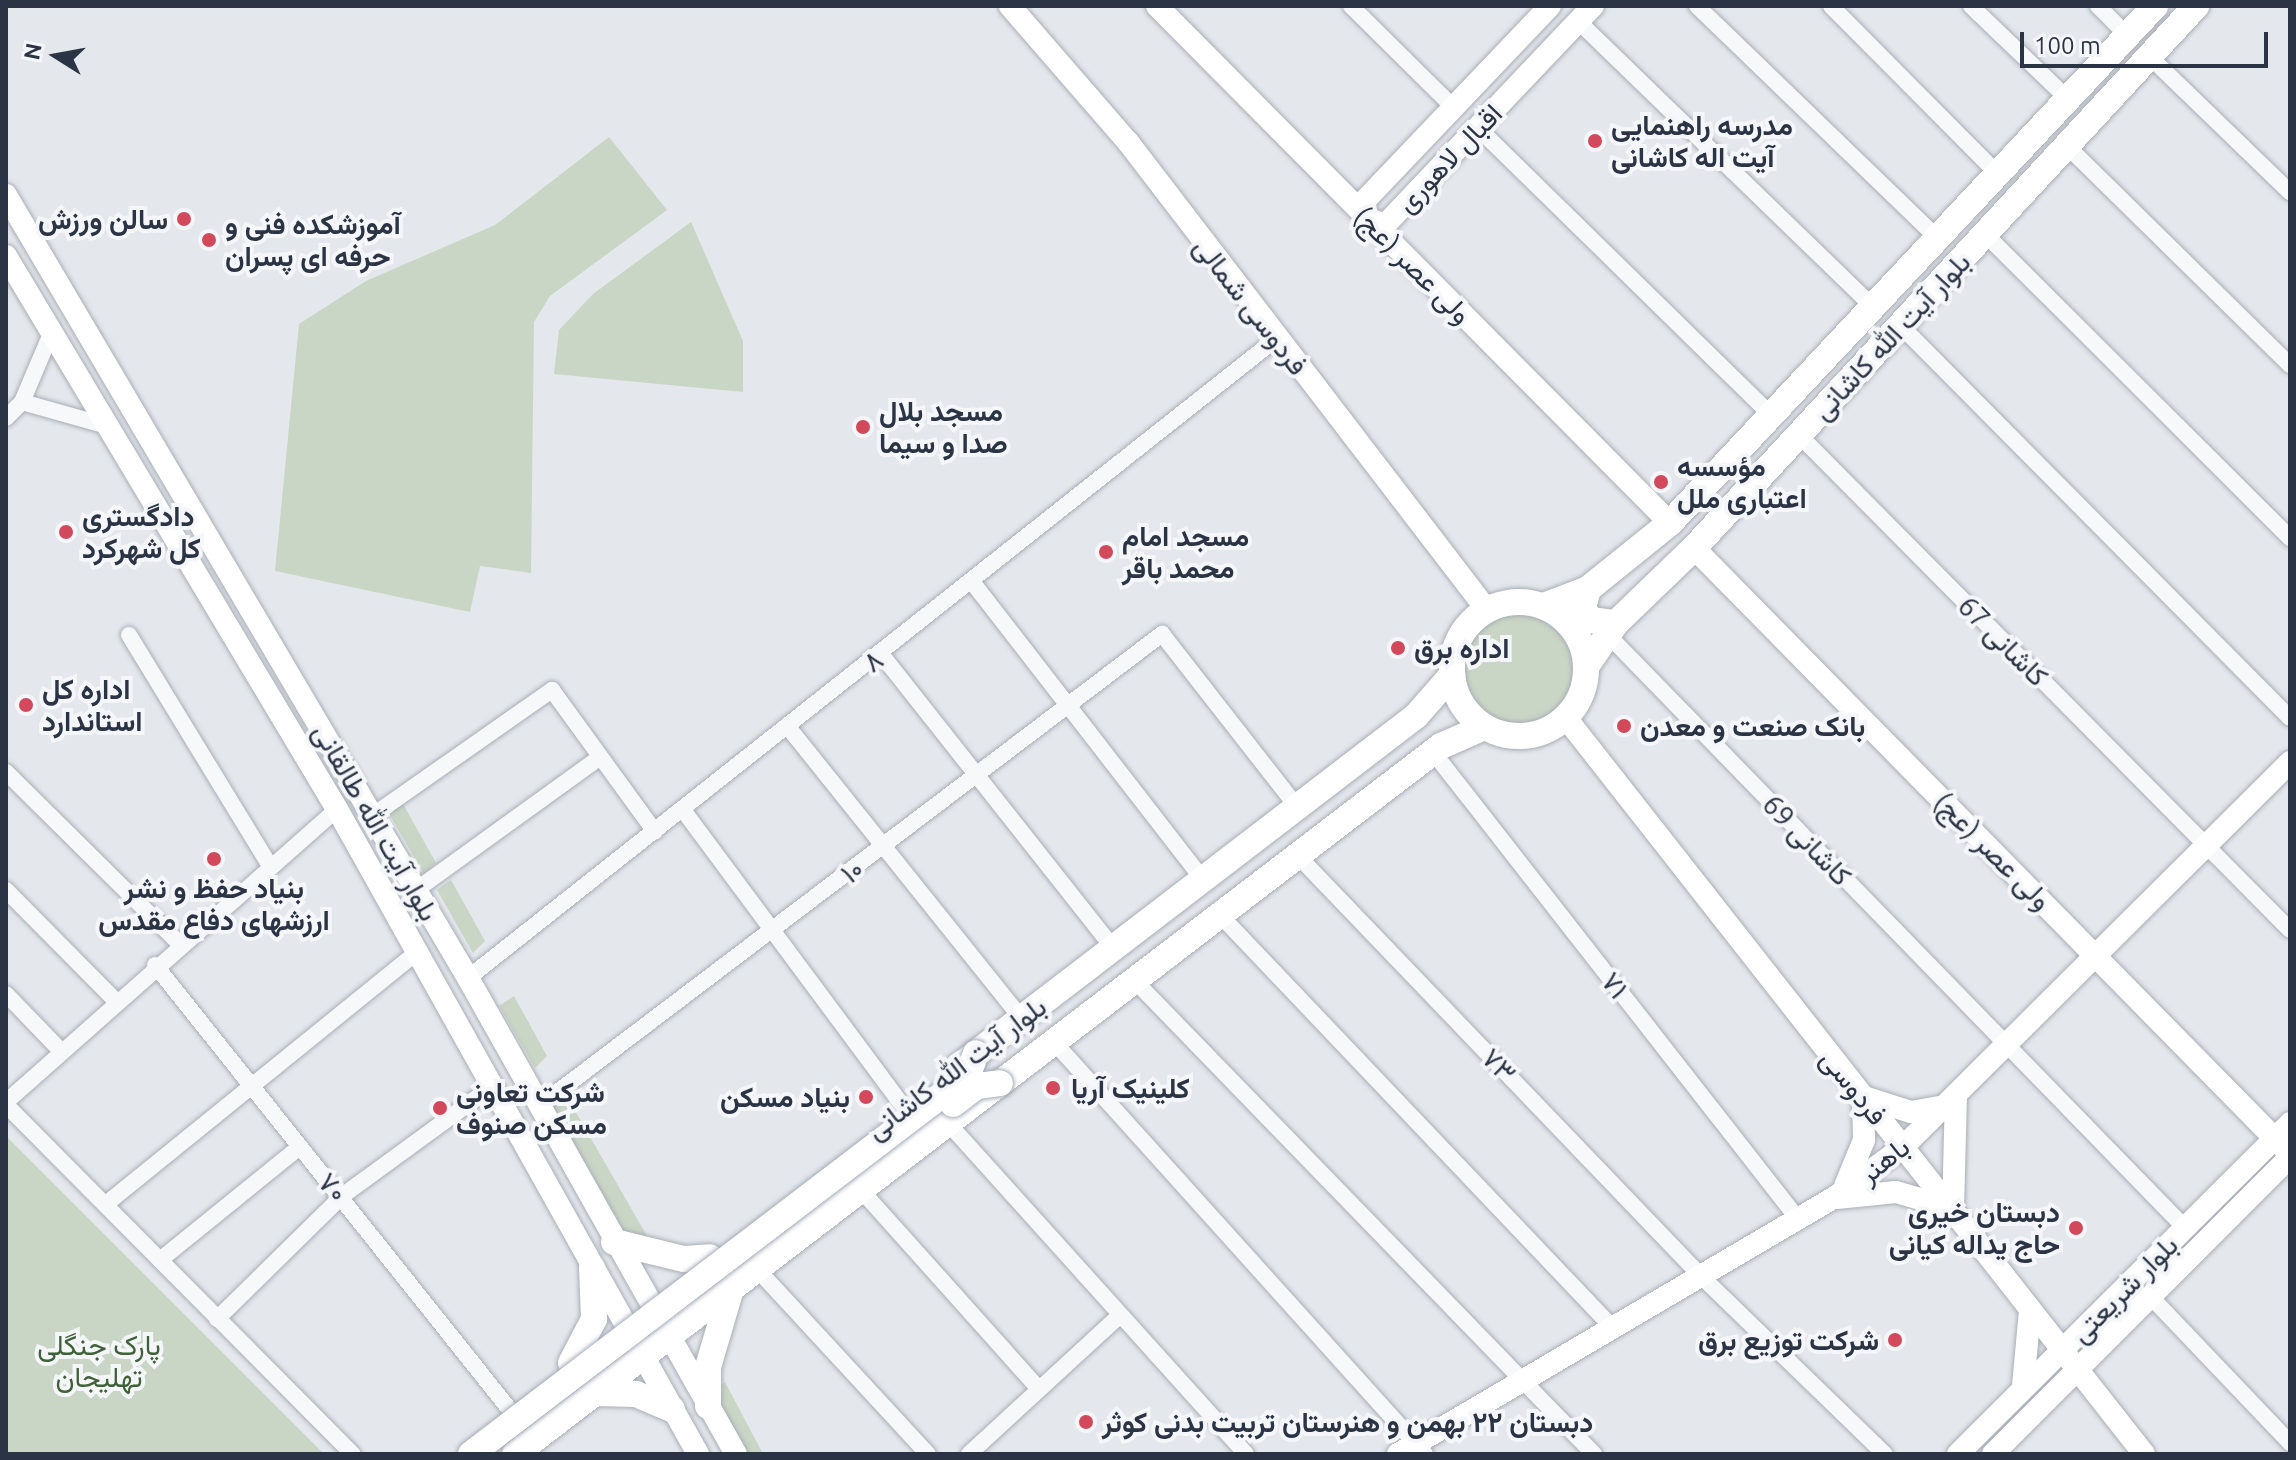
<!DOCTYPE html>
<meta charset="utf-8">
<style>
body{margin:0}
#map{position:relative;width:2296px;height:1460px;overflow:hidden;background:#e4e7ec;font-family:Ubuntu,Vazirmatn,sans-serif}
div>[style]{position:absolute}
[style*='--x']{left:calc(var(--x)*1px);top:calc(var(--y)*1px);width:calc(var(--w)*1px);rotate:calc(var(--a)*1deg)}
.green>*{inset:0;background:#c9d6c5}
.round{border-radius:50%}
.roads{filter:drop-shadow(0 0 2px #a9aeb7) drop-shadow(0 0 2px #a9aeb7)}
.street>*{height:16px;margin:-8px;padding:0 8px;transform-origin:8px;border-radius:8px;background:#f7f8fa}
.secondary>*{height:22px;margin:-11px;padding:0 11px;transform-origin:11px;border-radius:11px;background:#fff}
.primary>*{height:26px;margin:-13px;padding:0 13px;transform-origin:13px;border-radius:13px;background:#fff}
.primary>.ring{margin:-13px;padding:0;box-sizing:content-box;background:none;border:26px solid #fff;border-radius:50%}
.bridges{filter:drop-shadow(0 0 2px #a3abb8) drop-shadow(0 0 2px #a3abb8)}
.primary-bridge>*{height:26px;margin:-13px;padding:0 13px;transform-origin:13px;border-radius:13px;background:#fff}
.dots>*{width:22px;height:22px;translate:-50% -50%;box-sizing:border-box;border:4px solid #f4f6f9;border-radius:50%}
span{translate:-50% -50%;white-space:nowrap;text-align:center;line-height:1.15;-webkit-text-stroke:8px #f4f6f9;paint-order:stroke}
.poi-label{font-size:28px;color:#2b3445;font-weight:700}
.left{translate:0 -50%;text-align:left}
.right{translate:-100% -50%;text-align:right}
.street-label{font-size:28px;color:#2b3445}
.park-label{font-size:28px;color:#3f6138}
.frame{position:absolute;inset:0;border:8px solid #2b3445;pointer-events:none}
.north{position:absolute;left:16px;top:16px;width:80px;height:80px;-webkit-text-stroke:6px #f4f6f9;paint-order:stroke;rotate:281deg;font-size:22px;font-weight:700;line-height:32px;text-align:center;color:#2b3445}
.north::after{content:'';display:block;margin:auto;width:28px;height:36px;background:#2b3445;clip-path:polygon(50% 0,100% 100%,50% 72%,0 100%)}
.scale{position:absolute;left:2020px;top:32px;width:248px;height:36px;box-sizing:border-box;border:4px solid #2b3445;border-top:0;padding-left:10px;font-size:24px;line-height:28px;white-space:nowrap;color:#2b3445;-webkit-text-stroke:6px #f4f6f9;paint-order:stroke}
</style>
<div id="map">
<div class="green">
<i style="clip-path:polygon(609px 137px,667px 210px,550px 296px,534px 322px,531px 573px,480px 566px,470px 612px,275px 571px,299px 324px,366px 281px,495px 225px)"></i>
<i style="clip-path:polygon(691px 222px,743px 341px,743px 392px,554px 374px,559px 330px,593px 294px)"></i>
<i class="round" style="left:1460px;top:611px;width:118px;height:118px"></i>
<i style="clip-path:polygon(402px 802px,436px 863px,424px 874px,388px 812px)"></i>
<i style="clip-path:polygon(451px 880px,485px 941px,473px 953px,437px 890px)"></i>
<i style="clip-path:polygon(514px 996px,547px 1056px,535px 1068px,499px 1006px)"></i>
<i style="clip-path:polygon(566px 1095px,651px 1243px,622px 1237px,552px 1109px)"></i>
<i style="clip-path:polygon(6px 1136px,324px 1454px,6px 1454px)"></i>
<i style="clip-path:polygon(725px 1382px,763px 1454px,744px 1454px,711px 1393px)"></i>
</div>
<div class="roads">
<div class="street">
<i style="--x:1351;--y:6;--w:145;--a:44.7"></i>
<i style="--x:1697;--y:6;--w:337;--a:44"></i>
<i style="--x:1831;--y:6;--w:238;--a:45.2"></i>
<i style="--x:1971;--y:6;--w:134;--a:43.8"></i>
<i style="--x:2098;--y:6;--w:42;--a:45"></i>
<i style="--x:1578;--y:21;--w:414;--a:44.1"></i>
<i style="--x:2149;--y:56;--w:196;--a:44"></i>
<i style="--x:1478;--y:128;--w:412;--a:44.4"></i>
<i style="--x:2066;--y:145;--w:314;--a:44.5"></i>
<i style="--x:1985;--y:234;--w:431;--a:44.9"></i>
<i style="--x:1901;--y:326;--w:552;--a:45.22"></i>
<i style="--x:22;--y:402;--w:85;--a:15.7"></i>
<i style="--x:6;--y:418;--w:23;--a:-45"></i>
<i style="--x:22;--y:402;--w:72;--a:-67"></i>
<i style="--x:1799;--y:435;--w:697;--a:45.23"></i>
<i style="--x:973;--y:583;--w:375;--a:52.2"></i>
<i style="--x:129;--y:635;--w:271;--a:58.6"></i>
<i style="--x:1608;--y:635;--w:827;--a:45.78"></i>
<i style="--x:881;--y:654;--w:375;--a:51.7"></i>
<i style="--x:788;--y:727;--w:373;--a:51.3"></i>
<i style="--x:1433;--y:752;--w:593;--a:51.99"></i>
<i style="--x:6;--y:772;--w:243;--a:44.7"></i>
<i style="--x:683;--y:810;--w:371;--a:53.4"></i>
<i style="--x:372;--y:816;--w:220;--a:-35"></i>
<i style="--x:552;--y:690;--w:175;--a:54"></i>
<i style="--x:1298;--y:856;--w:581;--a:46.19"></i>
<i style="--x:1700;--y:1275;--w:257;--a:44.1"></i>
<i style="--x:6;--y:890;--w:155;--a:45.3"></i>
<i style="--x:416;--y:890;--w:226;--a:-35.8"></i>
<i style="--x:1220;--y:915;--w:567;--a:46.43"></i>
<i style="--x:155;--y:965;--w:569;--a:51.42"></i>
<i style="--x:468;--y:978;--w:1030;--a:-38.34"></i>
<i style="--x:1134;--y:980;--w:661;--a:45.86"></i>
<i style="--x:6;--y:994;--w:78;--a:46"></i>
<i style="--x:1054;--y:1042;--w:554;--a:48"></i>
<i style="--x:6;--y:1102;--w:442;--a:-41.5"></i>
<i style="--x:6;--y:1105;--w:492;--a:45.2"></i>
<i style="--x:539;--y:1106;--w:782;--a:-37.15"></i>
<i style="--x:1162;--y:634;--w:219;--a:52"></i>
<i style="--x:948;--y:1123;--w:445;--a:48"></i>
<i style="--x:861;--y:1190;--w:267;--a:48.2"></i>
<i style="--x:106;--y:1204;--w:402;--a:-39"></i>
<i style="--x:160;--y:1260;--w:176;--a:-39"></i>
<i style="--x:757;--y:1269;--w:252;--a:47.3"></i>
<i style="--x:2151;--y:1297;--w:202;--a:46.4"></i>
<i style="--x:217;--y:1319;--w:175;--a:-44.5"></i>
<i style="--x:342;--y:1196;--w:188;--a:-36.1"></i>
<i style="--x:969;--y:1454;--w:205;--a:-42.6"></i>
</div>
<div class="secondary">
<i style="--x:1010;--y:6;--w:180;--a:49.1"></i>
<i style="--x:1128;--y:142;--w:590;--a:52.51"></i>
<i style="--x:1157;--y:6;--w:728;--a:45.22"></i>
<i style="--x:1550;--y:6;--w:268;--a:133.6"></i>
<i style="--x:1365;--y:200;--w:17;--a:93"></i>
<i style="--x:1364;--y:217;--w:22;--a:21"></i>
<i style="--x:1385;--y:225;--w:302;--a:-46.5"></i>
<i style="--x:6;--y:195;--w:909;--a:59.46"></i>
<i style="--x:468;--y:978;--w:546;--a:60.62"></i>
<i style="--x:6;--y:256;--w:644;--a:59.1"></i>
<i style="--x:337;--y:809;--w:739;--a:60.76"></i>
<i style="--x:1694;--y:548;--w:850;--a:45.48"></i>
<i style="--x:1566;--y:718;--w:936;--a:51.86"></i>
<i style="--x:1867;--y:1098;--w:46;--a:17.7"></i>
<i style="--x:1911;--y:1112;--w:34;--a:-10"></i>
<i style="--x:1845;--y:1186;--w:50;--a:-67.6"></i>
<i style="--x:1864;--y:1140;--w:44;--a:-91.3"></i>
<i style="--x:1837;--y:1198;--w:59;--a:-5.8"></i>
<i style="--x:1896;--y:1192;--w:54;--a:16.1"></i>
<i style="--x:1953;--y:1210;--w:111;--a:-88.5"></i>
<i style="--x:2023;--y:1386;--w:76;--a:-84.7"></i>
<i style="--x:1398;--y:1454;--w:507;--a:-30.46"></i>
<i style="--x:1835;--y:1197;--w:84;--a:-36.3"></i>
<i style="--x:1903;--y:1147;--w:546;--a:-44.85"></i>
<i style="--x:1958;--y:1454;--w:469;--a:-44.9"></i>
<i style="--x:1993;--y:1454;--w:420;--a:-45"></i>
</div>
<div class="primary">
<i style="--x:1588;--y:589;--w:20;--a:105"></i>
<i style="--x:1583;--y:608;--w:14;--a:60"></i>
<i style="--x:1590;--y:620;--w:26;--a:7"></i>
<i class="ring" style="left:1452px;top:602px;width:108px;height:108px"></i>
<i style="--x:1544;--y:606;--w:47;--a:-21.1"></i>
<i style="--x:1588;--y:589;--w:105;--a:-38.8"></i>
<i style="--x:1670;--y:523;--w:709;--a:-46.83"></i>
<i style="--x:1587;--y:665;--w:51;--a:-55.4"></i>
<i style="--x:1616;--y:623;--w:108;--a:-43.9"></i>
<i style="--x:1694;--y:548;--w:739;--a:-47.19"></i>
<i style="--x:958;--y:1067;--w:577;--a:-37.47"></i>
<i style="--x:1416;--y:716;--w:55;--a:-48.7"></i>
<i style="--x:614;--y:1242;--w:72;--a:13.7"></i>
<i style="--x:684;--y:1259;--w:26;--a:-4"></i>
<i style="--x:571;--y:1363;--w:50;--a:-62.4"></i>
<i style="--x:594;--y:1319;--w:51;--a:-92.2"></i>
<i style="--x:594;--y:1393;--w:42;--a:1.4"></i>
<i style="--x:636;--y:1394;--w:39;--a:23"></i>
<i style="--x:708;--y:1406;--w:39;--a:-90"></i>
<i style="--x:708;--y:1367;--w:81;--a:-73.6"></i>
<i style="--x:515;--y:1454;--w:1166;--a:-37.4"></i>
<i style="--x:1441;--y:746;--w:47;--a:-23.8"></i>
</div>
</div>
<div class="bridges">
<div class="primary-bridge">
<i style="--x:953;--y:1104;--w:30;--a:-37"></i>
<i style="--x:977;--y:1086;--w:23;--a:-7"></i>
<i style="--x:471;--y:1454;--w:625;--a:-37.33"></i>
<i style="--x:968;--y:1075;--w:23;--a:-70"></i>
</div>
</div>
<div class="dots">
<i style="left:1595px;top:141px;background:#d1495b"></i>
<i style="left:184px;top:219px;background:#d1495b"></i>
<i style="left:209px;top:240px;background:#d1495b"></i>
<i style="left:863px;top:427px;background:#d1495b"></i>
<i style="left:1661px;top:482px;background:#d1495b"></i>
<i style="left:66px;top:532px;background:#d1495b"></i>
<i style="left:1106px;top:552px;background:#d1495b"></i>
<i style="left:1398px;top:648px;background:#d1495b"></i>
<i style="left:26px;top:705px;background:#d1495b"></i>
<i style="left:1624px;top:726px;background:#d1495b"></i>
<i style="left:214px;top:859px;background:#d1495b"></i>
<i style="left:1053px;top:1088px;background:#d1495b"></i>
<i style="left:866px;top:1097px;background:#d1495b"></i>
<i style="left:440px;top:1108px;background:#d1495b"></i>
<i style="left:2076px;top:1228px;background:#d1495b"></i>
<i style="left:1895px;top:1340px;background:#d1495b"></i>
<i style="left:1086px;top:1422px;background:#d1495b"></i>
</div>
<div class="poi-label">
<span class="left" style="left:1611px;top:141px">مدرسه راهنمایی<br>آیت اله کاشانی</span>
<span class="right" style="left:168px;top:219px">سالن ورزش</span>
<span class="left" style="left:225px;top:240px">آموزشکده فنی و<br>حرفه ای پسران</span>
<span class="left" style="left:879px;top:427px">مسجد بلال<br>صدا و سیما</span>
<span class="left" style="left:1677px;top:482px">مؤسسه<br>اعتباری ملل</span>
<span class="left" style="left:82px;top:532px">دادگستری<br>کل شهرکرد</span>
<span class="left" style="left:1122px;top:552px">مسجد امام<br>محمد باقر</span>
<span class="left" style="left:1414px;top:648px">اداره برق</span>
<span class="left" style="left:42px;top:705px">اداره کل<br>استاندارد</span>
<span class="left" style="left:1640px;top:726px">بانک صنعت و معدن</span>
<span style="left:214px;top:904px">بنیاد حفظ و نشر<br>ارزشهای دفاع مقدس</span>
<span class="left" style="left:1071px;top:1088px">کلینیک آریا</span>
<span class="left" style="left:456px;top:1108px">شرکت تعاونی<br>مسکن صنوف</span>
<span class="right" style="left:850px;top:1097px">بنیاد مسکن</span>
<span class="right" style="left:2060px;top:1228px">دبستان خیری<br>حاج یداله کیانی</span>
<span class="right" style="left:1879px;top:1340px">شرکت توزیع برق</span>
<span class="left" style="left:1102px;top:1422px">دبستان ۲۲ بهمن و هنرستان تربیت بدنی کوثر</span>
</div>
<div class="street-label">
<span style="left:1449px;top:158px;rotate:-46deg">اقبال لاهوری</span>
<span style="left:1413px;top:265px;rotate:45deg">ولی عصر (عج)</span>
<span style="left:1251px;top:306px;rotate:52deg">فردوسی شمالی</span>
<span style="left:1891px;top:336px;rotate:-47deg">بلوار آیت الله کاشانی</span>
<span style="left:2003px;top:641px;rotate:45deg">کاشانی 67</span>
<span style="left:873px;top:661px;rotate:-38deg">۸</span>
<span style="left:376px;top:822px;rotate:60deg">بلوار آیت الله طالقانی</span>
<span style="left:1807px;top:840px;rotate:46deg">کاشانی 69</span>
<span style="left:1993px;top:851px;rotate:45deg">ولی عصر (عج)</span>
<span style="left:852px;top:871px;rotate:-37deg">۱۰</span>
<span style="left:1615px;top:985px;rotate:52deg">۷۱</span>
<span style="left:1499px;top:1065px;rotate:46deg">۷۳</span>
<span style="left:956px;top:1068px;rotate:-37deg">بلوار آیت الله کاشانی</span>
<span style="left:1854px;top:1087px;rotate:51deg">فردوسی</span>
<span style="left:1884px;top:1160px;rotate:-38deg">باهنر</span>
<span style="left:333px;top:1187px;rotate:48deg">۷۰</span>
<span style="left:2124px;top:1289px;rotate:-45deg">بلوار شریعتی</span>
</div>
<div class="park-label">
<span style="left:99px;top:1361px">پارک جنگلی<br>تهلیجان</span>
</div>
<div class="frame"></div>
<div class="north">N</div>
<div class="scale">100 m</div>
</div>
